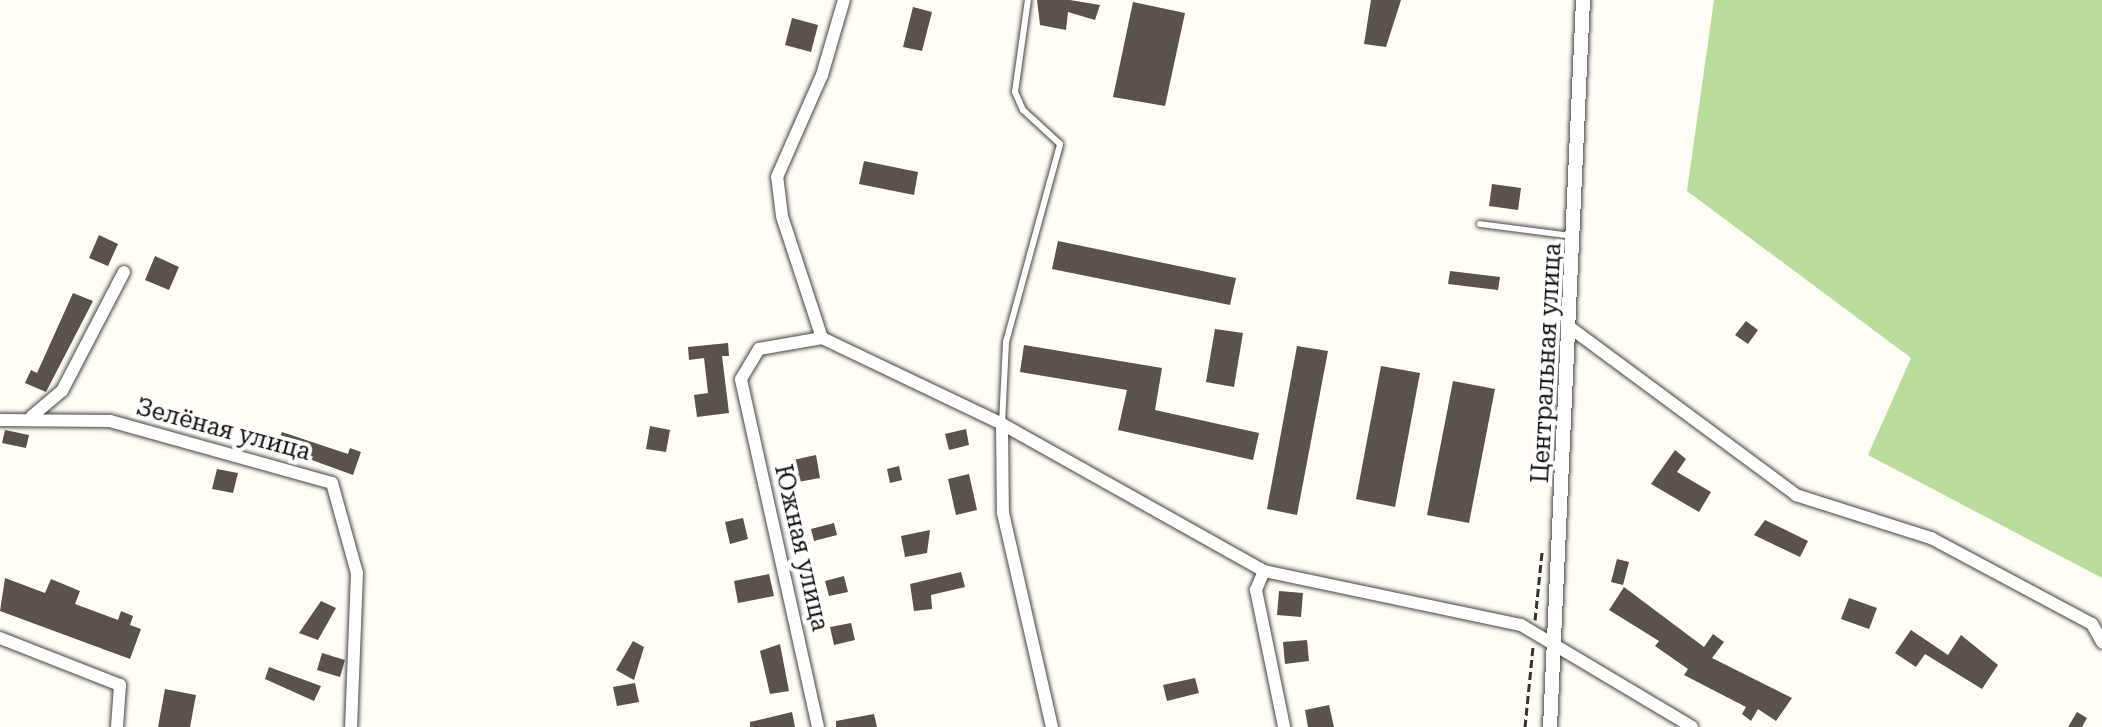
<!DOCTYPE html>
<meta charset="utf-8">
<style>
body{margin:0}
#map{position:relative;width:2102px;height:727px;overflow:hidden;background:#fffdf5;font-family:"Roboto Serif",serif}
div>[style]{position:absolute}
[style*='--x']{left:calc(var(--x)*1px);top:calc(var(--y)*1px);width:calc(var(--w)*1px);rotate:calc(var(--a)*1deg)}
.forest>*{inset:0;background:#b9dc9c}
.building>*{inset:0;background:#5a524d}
.path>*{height:3px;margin-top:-1.5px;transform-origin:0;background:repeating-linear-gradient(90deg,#333 0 8px,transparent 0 12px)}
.roads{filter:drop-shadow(0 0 2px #444) drop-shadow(0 0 2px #444)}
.service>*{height:6px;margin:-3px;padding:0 3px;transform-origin:3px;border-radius:3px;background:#fff}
.minor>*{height:12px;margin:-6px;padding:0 6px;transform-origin:6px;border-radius:6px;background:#fff}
.tertiary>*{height:14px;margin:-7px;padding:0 7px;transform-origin:7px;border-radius:7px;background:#fff}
span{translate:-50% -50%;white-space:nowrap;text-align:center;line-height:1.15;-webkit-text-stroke:8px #fff;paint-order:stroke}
.street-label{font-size:24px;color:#111}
</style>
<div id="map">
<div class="forest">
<i style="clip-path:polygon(1714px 0,2102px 0,2102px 578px,1868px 455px,1911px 358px,1687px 191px)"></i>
</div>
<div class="building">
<i style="clip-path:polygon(1037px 0,1070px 0,1100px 5px,1095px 20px,1068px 12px,1066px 30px,1040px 25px)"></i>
<i style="clip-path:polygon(1371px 0,1401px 0,1386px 47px,1364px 44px)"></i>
<i style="clip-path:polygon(1133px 2px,1185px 13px,1165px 106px,1113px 97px)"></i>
<i style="clip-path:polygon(913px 7px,932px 12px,922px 51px,903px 47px)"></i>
<i style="clip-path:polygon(792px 18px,818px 25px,811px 52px,785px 45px)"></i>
<i style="clip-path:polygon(864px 161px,918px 172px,914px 195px,859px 184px)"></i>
<i style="clip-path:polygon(1492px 184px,1521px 188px,1518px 210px,1489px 206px)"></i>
<i style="clip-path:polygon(99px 235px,118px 244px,108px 266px,89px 258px)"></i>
<i style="clip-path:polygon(1058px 241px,1236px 278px,1230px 305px,1052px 269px)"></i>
<i style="clip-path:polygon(155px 256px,179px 267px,169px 290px,145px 280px)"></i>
<i style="clip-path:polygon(1450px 271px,1500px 277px,1498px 290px,1448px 284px)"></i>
<i style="clip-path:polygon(73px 293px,93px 301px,46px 392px,25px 383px,31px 370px,37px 373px)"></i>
<i style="clip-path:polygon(1746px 321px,1758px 330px,1748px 344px,1735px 335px)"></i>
<i style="clip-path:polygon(1215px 329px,1243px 333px,1234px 387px,1206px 382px)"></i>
<i style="clip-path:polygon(728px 343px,729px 356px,722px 356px,729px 413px,697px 417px,694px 395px,708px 393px,704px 358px,689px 360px,688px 347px)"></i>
<i style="clip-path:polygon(1024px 345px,1162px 368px,1155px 410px,1259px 433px,1253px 460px,1118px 430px,1127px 390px,1020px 372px)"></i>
<i style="clip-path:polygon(1297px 346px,1328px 351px,1297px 515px,1267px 509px)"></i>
<i style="clip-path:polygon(1381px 366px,1420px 373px,1395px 507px,1356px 499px)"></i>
<i style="clip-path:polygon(1453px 381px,1495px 389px,1469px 523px,1427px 515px)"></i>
<i style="clip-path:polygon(650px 426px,670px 430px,666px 452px,646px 449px)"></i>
<i style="clip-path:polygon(966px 429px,969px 445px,949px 450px,945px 434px)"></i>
<i style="clip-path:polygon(5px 430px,29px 435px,26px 448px,2px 443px)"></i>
<i style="clip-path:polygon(282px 432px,348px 454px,350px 448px,361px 452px,353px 475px,276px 447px)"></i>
<i style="clip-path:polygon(1675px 450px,1686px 459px,1677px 472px,1711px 492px,1699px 512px,1651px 484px)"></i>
<i style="clip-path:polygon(816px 455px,820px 478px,798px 482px,793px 460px)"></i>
<i style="clip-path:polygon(899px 466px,902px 480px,890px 483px,887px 469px)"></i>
<i style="clip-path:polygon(217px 469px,238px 473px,233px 493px,212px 489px)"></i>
<i style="clip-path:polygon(969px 474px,977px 510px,956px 515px,948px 479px)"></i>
<i style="clip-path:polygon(743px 518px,748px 539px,730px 544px,725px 522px)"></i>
<i style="clip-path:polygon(1765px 520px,1808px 541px,1800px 557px,1754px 535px)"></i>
<i style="clip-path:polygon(834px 523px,837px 535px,814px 541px,811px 529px)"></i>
<i style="clip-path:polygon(930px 530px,927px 553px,905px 557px,901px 536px)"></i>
<i style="clip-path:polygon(1617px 559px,1629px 562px,1623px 585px,1611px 582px)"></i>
<i style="clip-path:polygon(961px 572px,965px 587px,931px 595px,932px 609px,914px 611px,910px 584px)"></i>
<i style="clip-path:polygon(769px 574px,774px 596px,738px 603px,734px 581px)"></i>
<i style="clip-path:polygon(844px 576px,848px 592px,829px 596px,825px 581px)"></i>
<i style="clip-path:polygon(5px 578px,45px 593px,51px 579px,80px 591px,75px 604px,118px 620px,121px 611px,133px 616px,130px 625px,141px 629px,130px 659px,0 611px)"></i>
<i style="clip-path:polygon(1624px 587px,1704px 647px,1713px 634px,1724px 642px,1712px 658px,1792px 698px,1776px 721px,1758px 709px,1751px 721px,1742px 714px,1746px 707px,1684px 675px,1688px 669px,1655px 646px,1659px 641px,1609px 610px)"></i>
<i style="clip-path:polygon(1279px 591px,1303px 593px,1301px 617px,1277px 615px)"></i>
<i style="clip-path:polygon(1849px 598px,1877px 608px,1869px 629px,1841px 619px)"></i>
<i style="clip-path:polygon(321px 601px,336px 608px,318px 640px,299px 633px)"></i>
<i style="clip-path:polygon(851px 623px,855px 640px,834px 645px,830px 627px)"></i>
<i style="clip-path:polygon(1911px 630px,1948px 655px,1961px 635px,1998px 665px,1982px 689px,1925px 654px,1916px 667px,1895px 653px)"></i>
<i style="clip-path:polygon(1307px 640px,1309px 661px,1285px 664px,1283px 642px)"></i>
<i style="clip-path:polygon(633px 641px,644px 647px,634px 680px,616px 670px)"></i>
<i style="clip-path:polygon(780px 644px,789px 691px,770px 694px,760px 651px)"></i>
<i style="clip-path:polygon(322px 653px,345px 660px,340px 677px,317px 670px)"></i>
<i style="clip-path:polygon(269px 667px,321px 686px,314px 701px,265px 679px)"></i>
<i style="clip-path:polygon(1195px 678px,1199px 693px,1167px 701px,1163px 685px)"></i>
<i style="clip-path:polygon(635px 683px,639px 702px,617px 706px,613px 687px)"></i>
<i style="clip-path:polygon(165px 689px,196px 695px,190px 727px,158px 727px)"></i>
<i style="clip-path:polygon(1329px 705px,1334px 727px,1308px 727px,1305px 710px)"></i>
<i style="clip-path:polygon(792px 712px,795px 727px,750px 727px,750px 722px)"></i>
<i style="clip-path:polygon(2077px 712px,2087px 718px,2082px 727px,2068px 727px)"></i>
<i style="clip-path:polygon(874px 714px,877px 727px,836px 727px,836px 721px)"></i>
</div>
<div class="path">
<i style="--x:1535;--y:620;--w:68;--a:-84.1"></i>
<i style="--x:1525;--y:727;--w:80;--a:-84.3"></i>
</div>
<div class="roads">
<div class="service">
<i style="--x:1480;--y:224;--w:93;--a:7.4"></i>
<i style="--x:1002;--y:424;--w:82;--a:-87.2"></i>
<i style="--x:1006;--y:342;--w:205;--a:-74.7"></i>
<i style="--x:1060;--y:144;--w:50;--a:-137.4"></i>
<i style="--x:1023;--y:110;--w:20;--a:-114"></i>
<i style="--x:1015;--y:92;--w:93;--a:-82"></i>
</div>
<div class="minor">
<i style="--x:1572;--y:329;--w:279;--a:36.5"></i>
<i style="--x:1796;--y:495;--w:142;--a:17.7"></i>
<i style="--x:1931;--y:538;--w:183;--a:28.1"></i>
<i style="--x:2092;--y:624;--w:21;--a:61"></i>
<i style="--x:822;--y:338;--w:199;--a:25.5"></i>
<i style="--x:1002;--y:424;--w:300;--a:29.3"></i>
<i style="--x:1264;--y:571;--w:263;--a:11.9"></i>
<i style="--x:1521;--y:625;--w:199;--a:30.8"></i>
<i style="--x:32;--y:416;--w:39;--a:-40"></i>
<i style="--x:62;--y:391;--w:134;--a:-62.5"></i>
<i style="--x:0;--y:420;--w:110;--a:0.5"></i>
<i style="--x:110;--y:421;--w:230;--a:15.6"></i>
<i style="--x:332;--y:483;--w:93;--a:74.5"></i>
<i style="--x:357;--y:573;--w:154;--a:92.2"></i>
<i style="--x:1002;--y:424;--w:89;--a:89.4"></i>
<i style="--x:1003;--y:513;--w:220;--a:77.1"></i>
<i style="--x:1264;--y:571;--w:21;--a:113"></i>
<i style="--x:1256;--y:590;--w:140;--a:78.4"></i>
<i style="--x:0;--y:638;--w:129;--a:21.4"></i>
<i style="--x:120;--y:685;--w:42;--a:94.1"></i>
<i style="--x:818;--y:727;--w:356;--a:-102.5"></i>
<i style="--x:741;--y:379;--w:35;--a:-59"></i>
<i style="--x:759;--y:349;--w:64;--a:-9.9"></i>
<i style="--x:822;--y:338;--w:128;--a:-108.2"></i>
<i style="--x:782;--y:216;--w:39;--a:-97"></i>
<i style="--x:777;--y:177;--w:111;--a:-66.2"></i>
<i style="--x:822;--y:75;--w:78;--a:-73.7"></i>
</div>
<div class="tertiary">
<i style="--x:1550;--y:727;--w:728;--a:-87.4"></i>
</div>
</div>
<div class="street-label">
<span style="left:1547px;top:363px;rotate:-87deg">Центральная улица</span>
<span style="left:223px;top:430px;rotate:15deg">Зелёная улица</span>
<span style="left:801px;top:548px;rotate:77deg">Южная улица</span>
</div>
</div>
